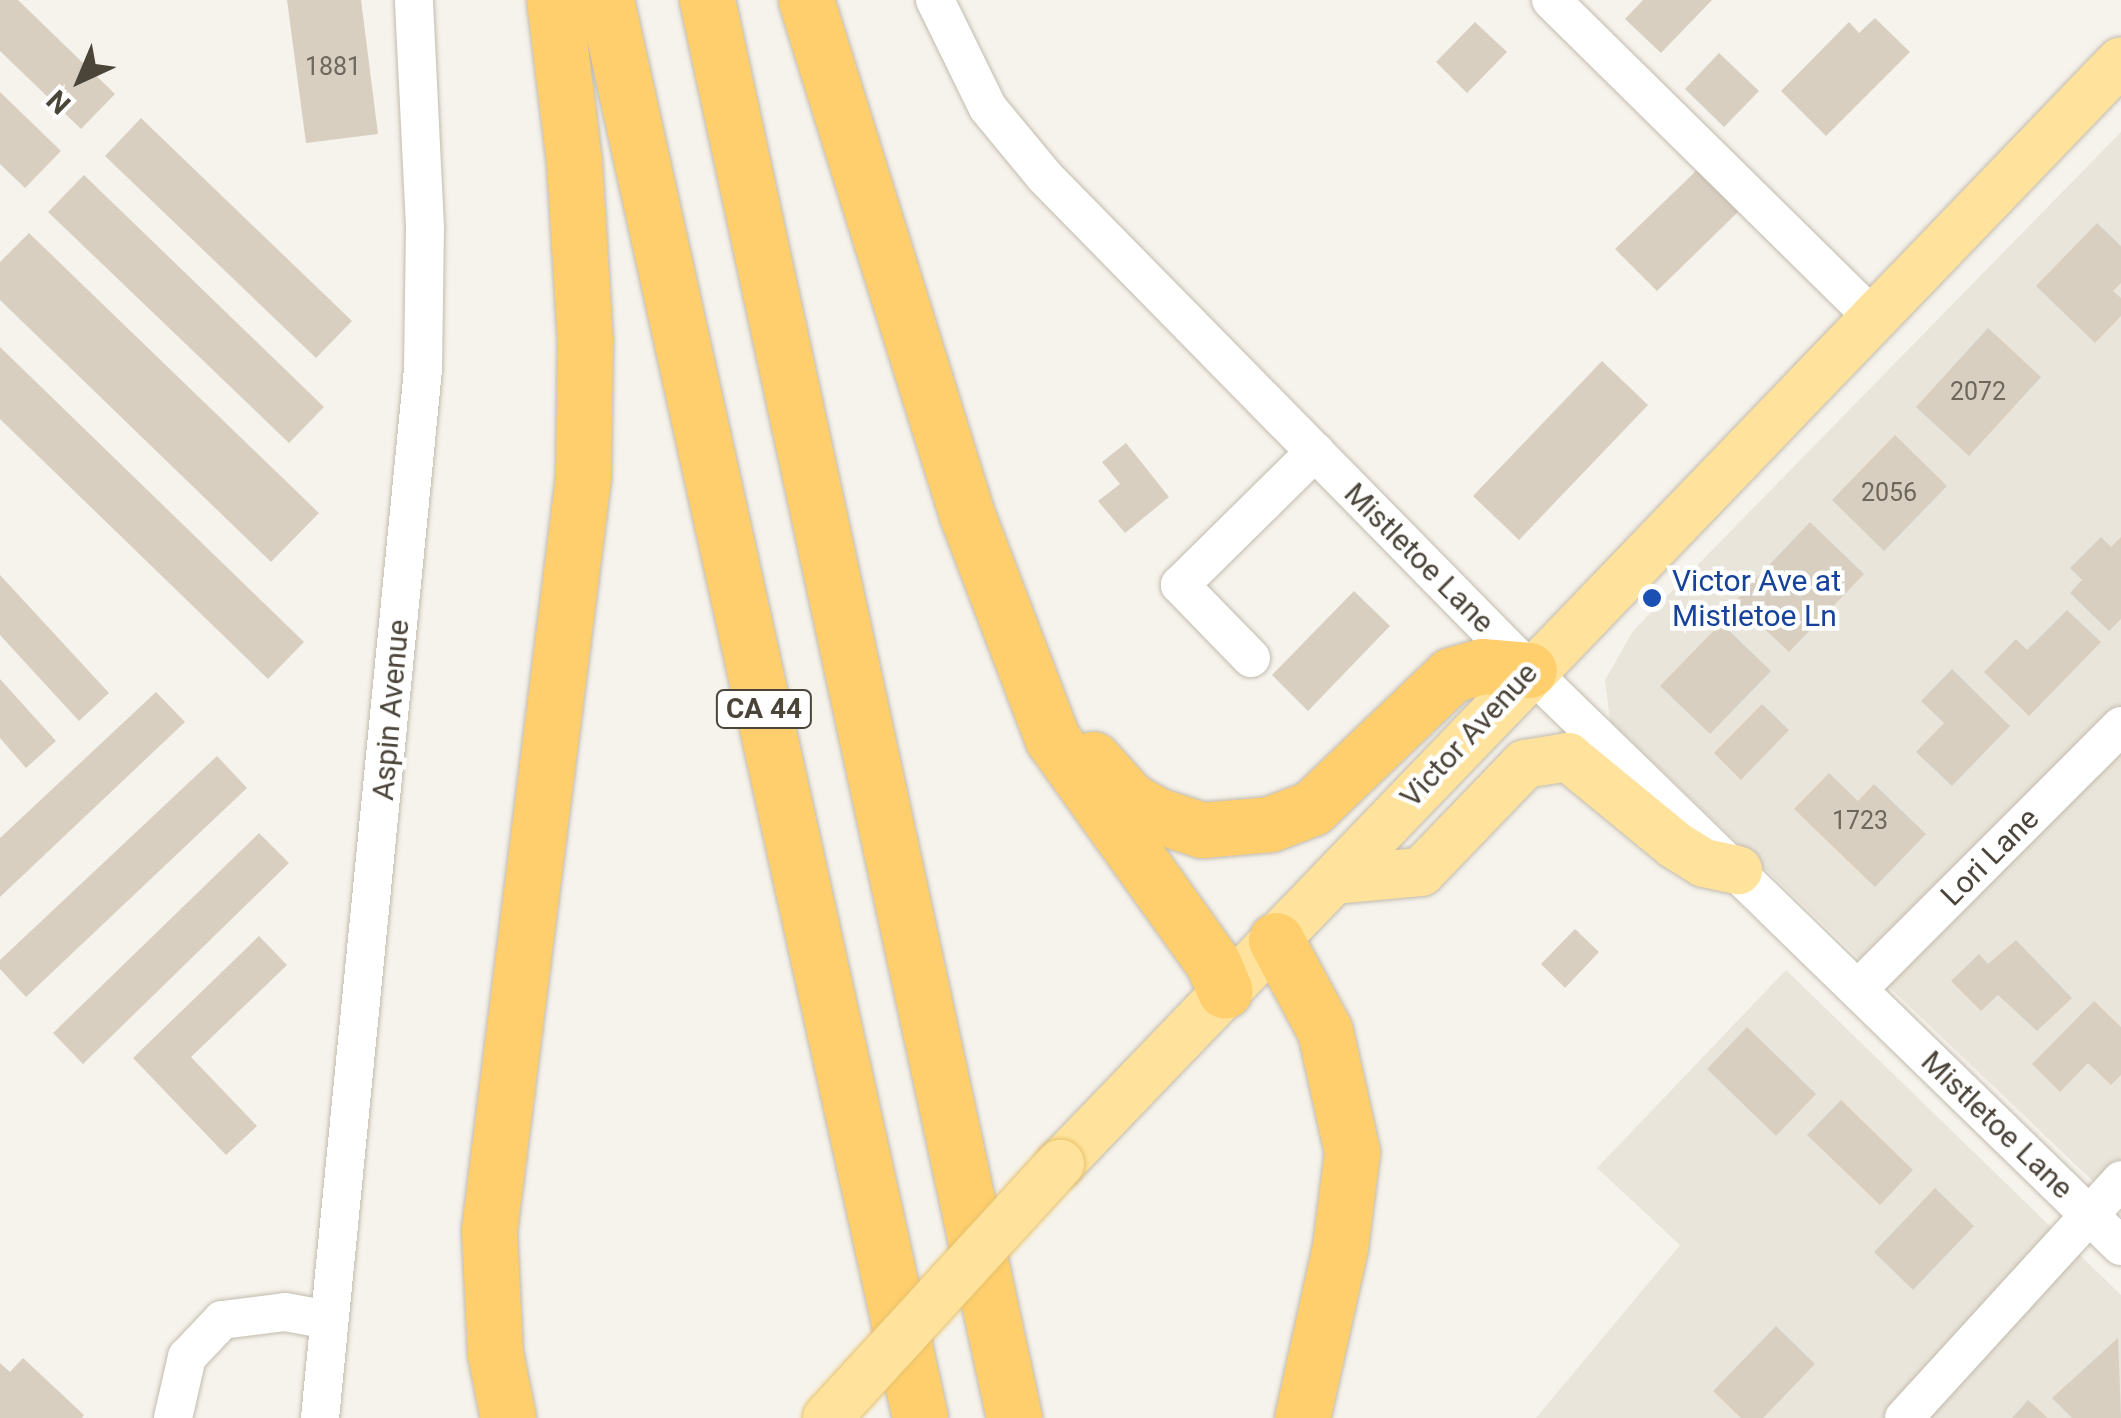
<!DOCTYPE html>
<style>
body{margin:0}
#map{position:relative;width:2121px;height:1418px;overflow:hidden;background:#f6f3ec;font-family:Roboto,sans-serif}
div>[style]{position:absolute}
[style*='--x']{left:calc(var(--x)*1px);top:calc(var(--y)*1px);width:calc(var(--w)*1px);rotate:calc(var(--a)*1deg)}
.residential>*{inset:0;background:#eae5da}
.building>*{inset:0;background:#d8cfc1}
.roads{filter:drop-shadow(0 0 2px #c2bbae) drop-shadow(0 0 2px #c2bbae)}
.minor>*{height:38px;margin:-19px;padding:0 19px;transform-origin:19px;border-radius:19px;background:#fff}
.major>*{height:48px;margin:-24px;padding:0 24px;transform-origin:24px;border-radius:24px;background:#ffe39c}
.highway>*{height:55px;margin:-27.5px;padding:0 27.5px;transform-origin:27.5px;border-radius:27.5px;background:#ffcf6e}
.bridges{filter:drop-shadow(0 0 2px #e6c16a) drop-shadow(0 0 2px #e6c16a)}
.major-bridge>*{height:48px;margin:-24px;padding:0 24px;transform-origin:24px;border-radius:24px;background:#ffe39c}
.dots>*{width:28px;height:28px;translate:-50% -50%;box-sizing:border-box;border:5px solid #fff;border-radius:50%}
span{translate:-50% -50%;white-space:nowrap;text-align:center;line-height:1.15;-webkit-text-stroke:9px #fff;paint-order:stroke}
.number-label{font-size:25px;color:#6e675b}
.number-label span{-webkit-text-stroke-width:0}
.shield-label span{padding:2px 8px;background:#fff;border:2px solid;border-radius:8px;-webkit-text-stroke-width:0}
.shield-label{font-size:28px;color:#4b4439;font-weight:700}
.street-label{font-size:30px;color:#4b4439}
.transit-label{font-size:30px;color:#164399}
.left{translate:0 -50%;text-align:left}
.north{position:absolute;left:30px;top:30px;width:100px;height:100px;-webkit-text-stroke:8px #fff;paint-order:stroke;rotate:224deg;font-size:28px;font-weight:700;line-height:40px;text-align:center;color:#4b4439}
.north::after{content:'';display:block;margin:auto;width:35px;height:45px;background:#4b4439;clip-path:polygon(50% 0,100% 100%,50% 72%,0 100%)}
</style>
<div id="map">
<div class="residential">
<i style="clip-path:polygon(2121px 132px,2121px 1208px,1610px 721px,1605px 680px,1633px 631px)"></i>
<i style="clip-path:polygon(1786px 970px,2121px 1295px,2121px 1418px,1536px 1418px,1680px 1245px,1597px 1168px)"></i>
</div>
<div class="building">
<i style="clip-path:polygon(0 0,18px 0,115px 94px,81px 129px,0 51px)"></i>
<i style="clip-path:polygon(287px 0,361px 0,378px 134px,306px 143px)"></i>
<i style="clip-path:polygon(1643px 0,1712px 0,1661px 53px,1625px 19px)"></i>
<i style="clip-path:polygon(1875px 18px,1910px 52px,1826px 136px,1781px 91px,1849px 22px,1859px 33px)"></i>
<i style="clip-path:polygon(1475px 22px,1507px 52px,1467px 93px,1436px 62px)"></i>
<i style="clip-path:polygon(1719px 53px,1759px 91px,1724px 127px,1685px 89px)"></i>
<i style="clip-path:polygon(0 92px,61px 151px,25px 188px,0 164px)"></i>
<i style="clip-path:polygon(141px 118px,352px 321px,316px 358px,105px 156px)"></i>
<i style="clip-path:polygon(1699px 168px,1740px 210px,1657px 291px,1615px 249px)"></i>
<i style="clip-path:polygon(84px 175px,324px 407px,289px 443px,48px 212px)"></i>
<i style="clip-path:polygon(2097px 223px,2121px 246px,2121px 283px,2113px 291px,2121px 298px,2121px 316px,2095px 343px,2036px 286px)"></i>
<i style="clip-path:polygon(29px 233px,319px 513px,271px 562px,0 300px,0 262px)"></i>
<i style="clip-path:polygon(1988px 328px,2041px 377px,1969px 456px,1916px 407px)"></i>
<i style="clip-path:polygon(0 347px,304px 642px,268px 679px,0 419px)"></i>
<i style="clip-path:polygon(1602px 361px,1648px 405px,1519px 540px,1473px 496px)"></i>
<i style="clip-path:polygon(1895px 435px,1947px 486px,1884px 551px,1832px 500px)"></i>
<i style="clip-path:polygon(1126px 443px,1169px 497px,1125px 533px,1098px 501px,1120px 484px,1102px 462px)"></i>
<i style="clip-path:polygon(1810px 522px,1864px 574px,1789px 652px,1735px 601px)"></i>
<i style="clip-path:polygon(2101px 537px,2111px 547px,2121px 537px,2121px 619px,2109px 631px,2070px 593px,2082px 580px,2070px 568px)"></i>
<i style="clip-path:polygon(0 575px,109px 693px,79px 721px,0 635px)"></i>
<i style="clip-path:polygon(1354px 591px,1390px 626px,1308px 711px,1272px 675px)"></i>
<i style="clip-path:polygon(2067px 610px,2101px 642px,2029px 716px,1984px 672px,2016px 639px,2027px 650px)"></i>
<i style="clip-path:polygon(1721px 623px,1771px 671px,1710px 734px,1660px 686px)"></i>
<i style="clip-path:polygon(1952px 669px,2010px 726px,1952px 786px,1916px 752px,1944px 723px,1921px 701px)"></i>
<i style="clip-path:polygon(0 679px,56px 741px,26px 768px,0 738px)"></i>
<i style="clip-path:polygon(156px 692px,185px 722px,0 897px,0 838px)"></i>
<i style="clip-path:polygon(1762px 704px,1789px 730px,1741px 780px,1714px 753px)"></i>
<i style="clip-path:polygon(217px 756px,247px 788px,26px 997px,0 969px,0 960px)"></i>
<i style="clip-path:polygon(1829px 773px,1858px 801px,1874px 784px,1926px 834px,1875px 887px,1794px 809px)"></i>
<i style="clip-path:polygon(259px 833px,289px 863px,83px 1064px,53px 1033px)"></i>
<i style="clip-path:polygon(1575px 929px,1599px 952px,1565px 988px,1541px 964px)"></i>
<i style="clip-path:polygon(259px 936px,287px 965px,191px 1057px,257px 1126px,226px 1155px,133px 1058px)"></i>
<i style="clip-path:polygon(2016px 940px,2072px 998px,2037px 1031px,1998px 995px,1981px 1011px,1951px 981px,1979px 954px,1988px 964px)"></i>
<i style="clip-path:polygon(2094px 1001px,2121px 1027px,2121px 1075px,2111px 1085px,2088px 1063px,2060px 1092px,2032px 1064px)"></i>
<i style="clip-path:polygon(1747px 1027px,1816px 1094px,1776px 1136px,1707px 1069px)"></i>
<i style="clip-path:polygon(1841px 1100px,1913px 1170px,1880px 1205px,1807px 1135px)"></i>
<i style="clip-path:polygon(1935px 1188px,1974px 1226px,1913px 1290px,1874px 1252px)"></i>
<i style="clip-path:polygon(1776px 1326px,1815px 1364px,1763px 1418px,1741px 1418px,1713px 1391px)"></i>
<i style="clip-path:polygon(2118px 1338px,2121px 1418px,2072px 1418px,2052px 1398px)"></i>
<i style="clip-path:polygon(23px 1358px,84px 1415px,82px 1418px,0 1418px,0 1363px,10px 1372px)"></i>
<i style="clip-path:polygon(2028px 1400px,2048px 1418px,2012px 1418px)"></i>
</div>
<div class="roads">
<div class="minor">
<i style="--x:935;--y:0;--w:120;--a:63.9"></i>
<i style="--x:988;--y:108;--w:89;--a:50.4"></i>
<i style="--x:1045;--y:177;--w:691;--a:45.53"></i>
<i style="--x:1529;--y:670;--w:826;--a:44.22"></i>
<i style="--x:1551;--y:0;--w:450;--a:44.6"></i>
<i style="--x:1251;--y:658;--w:102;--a:-134.2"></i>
<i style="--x:1180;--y:585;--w:190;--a:-44.6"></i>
<i style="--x:1858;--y:989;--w:372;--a:-45"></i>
<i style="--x:173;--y:1418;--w:63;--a:-77.1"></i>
<i style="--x:187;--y:1357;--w:51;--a:-46.6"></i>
<i style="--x:222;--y:1320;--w:64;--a:-7.2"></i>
<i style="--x:285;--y:1312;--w:45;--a:10.3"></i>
<i style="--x:320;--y:1418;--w:1054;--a:-84.39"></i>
<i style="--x:423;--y:369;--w:142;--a:-89.2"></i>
<i style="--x:425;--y:227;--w:227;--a:-92.8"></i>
<i style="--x:1904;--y:1418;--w:322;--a:-47.6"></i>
</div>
<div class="major">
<i style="--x:1333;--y:880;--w:88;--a:-5.2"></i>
<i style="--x:1421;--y:872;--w:150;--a:-46.1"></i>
<i style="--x:1525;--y:764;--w:44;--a:-9.2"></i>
<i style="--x:1568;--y:757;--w:139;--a:39.4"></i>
<i style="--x:1675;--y:845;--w:34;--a:32"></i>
<i style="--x:1704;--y:863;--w:35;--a:12"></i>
<i style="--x:1060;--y:1164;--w:1530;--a:-46.11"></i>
</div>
<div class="highway">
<i style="--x:606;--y:0;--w:1452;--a:77.51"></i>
<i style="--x:707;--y:0;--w:1451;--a:77.78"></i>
<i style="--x:806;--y:0;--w:540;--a:72.64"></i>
<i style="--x:967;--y:515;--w:239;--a:69.1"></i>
<i style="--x:1052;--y:738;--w:277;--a:54.4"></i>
<i style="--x:1213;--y:963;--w:30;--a:67"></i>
<i style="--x:1093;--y:759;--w:55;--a:47.9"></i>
<i style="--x:1130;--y:800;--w:33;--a:29"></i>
<i style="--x:1159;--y:816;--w:45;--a:18"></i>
<i style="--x:1202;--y:830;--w:68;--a:-5"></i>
<i style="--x:1270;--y:824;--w:45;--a:-20.9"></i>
<i style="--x:1312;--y:808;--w:192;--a:-43.7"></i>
<i style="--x:1451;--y:675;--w:32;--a:-16"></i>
<i style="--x:1482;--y:666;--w:47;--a:4.9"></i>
<i style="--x:1276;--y:940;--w:103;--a:61.7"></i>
<i style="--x:1325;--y:1031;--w:124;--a:77.4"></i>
<i style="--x:1352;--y:1152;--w:96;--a:97.2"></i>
<i style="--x:1340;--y:1247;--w:175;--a:102.5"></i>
<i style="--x:508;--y:1418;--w:66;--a:-101.3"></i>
<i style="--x:495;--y:1353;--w:123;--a:-92.8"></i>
<i style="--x:489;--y:1230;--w:759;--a:-82.88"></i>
<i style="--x:583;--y:477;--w:135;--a:-89.2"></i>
<i style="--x:585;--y:342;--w:180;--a:-93.5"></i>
<i style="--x:574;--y:162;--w:163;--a:-97"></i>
</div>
</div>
<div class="bridges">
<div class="major-bridge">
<i style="--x:827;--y:1418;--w:345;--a:-47.5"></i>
</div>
</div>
<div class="dots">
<i style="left:1652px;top:598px;background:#1a4fb4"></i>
</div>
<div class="number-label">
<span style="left:333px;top:67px">1881</span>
<span style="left:1978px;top:392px">2072</span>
<span style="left:1889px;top:493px">2056</span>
<span style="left:1860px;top:821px">1723</span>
</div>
<div class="shield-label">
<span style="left:764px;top:709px">CA 44</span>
</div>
<div class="street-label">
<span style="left:1419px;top:558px;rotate:45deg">Mistletoe Lane</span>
<span style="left:391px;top:710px;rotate:-85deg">Aspin Avenue</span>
<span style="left:1469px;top:735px;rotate:-47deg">Victor Avenue</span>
<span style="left:1990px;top:857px;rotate:-45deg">Lori Lane</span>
<span style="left:1997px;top:1125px;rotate:44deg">Mistletoe Lane</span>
</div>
<div class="transit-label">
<span class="left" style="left:1672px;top:598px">Victor Ave at<br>Mistletoe Ln</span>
</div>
<div class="north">N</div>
</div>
